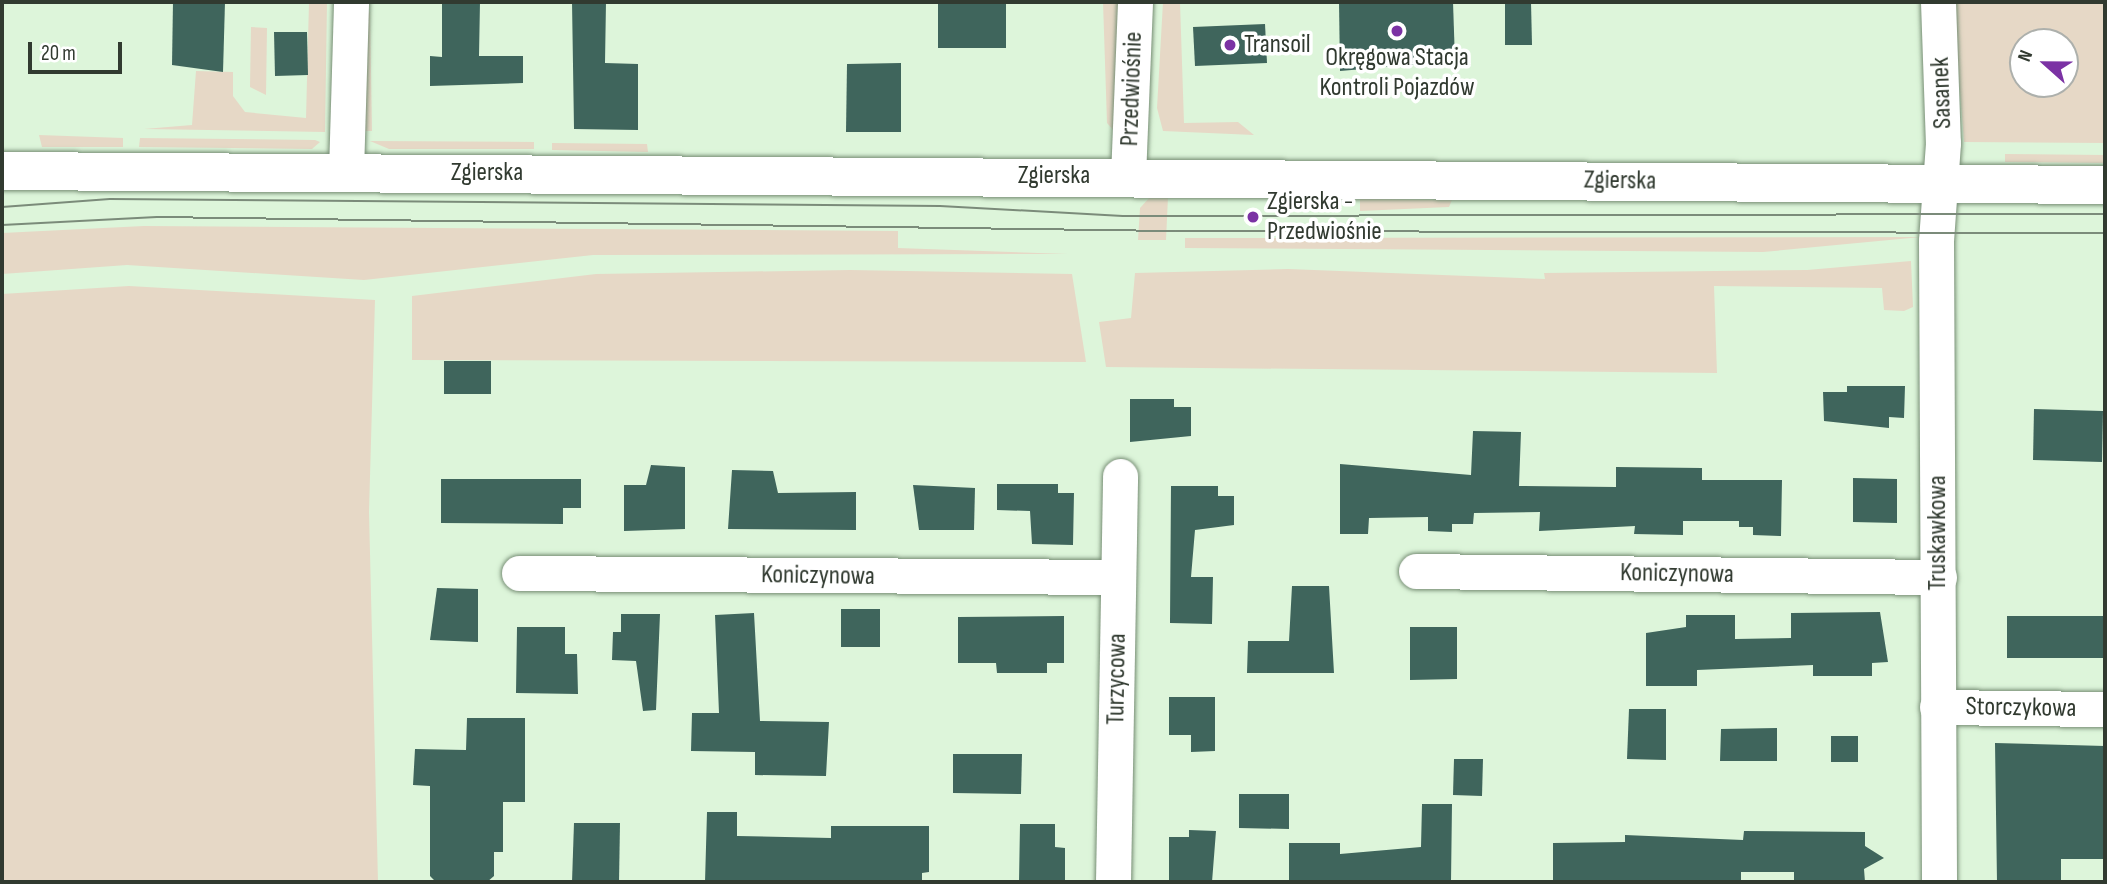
<!DOCTYPE html>
<meta charset="utf-8">
<style>
body{margin:0}
#map{position:relative;width:2107px;height:884px;overflow:hidden;background:#ddf5da;font-family:"Sofia Sans Condensed",sans-serif}
div>[style]{position:absolute}
[style*='--x']{left:calc(var(--x)*1px);top:calc(var(--y)*1px);width:calc(var(--w)*1px);rotate:calc(var(--a)*1deg)}
.green>*{inset:0;background:#e6d8c6}
.building>*{inset:0;background:#3f655c}
.roads{filter:drop-shadow(0 0 2px #778e75) drop-shadow(0 0 2px #778e75)}
.minor>*{height:35px;margin:-17.5px;padding:0 17.5px;transform-origin:17.5px;border-radius:17.5px;background:#fff}
.major>*{height:38px;margin:-19px;padding:0 19px;transform-origin:19px;border-radius:19px;background:#fff}
.tram>*{height:2px;margin:-1px;padding:0 1px;transform-origin:1px;border-radius:1px;background:#7b8b7a}
.dots>*{width:19px;height:19px;translate:-50% -50%;box-sizing:border-box;border:4px solid #fff;border-radius:50%}
span{translate:-50% -50%;white-space:nowrap;text-align:center;line-height:1.15;-webkit-text-stroke:7px #fff;paint-order:stroke}
.poi-label{font-size:26px;color:#313a30}
.left{translate:0 -50%;text-align:left}
.street-label{font-size:26px;color:#313a30}
.frame{position:absolute;inset:0;border:4px solid #313a30;pointer-events:none}
.north{position:absolute;left:2009px;top:28px;width:70px;height:70px;box-sizing:border-box;background:#fff;border:2px solid #adb0ac;border-radius:50%;rotate:291deg;font-size:19px;font-weight:700;line-height:28px;text-align:center;color:#313a30}
.north::after{content:'';display:block;margin:auto;width:24px;height:32px;background:#7b32a4;clip-path:polygon(50% 0,100% 100%,50% 72%,0 100%)}
.scale{position:absolute;left:28px;top:42px;width:94px;height:32px;box-sizing:border-box;border:4px solid #313a30;border-top:0;padding-left:9px;font-size:21px;line-height:24px;white-space:nowrap;color:#313a30;-webkit-text-stroke:5px #fff;paint-order:stroke}
</style>
<div id="map">
<div class="green">
<i style="clip-path:polygon(309px 2px,327px 2px,325px 132px,144px 129px,192px 125px,196px 71px,233px 72px,233px 96px,245px 112px,306px 118px)"></i>
<i style="clip-path:polygon(1103px 2px,1122px 2px,1114px 131px,1107px 123px)"></i>
<i style="clip-path:polygon(1163px 2px,1180px 2px,1184px 123px,1238px 122px,1254px 135px,1163px 131px,1157px 108px)"></i>
<i style="clip-path:polygon(evenodd,1953px 2px,2105px 2px,2105px 143px,1964px 142px,1953px 2px,2023px 42px,2065px 42px,2065px 84px,2023px 84px,2023px 42px)"></i>
<i style="clip-path:polygon(370px 11px,372px 131px,364px 131px,366px 17px)"></i>
<i style="clip-path:polygon(251px 27px,267px 28px,266px 95px,250px 87px)"></i>
<i style="clip-path:polygon(39px 135px,123px 138px,123px 147px,42px 147px)"></i>
<i style="clip-path:polygon(140px 138px,315px 140px,320px 142px,312px 149px,139px 147px)"></i>
<i style="clip-path:polygon(370px 141px,534px 142px,534px 149px,389px 149px)"></i>
<i style="clip-path:polygon(552px 143px,647px 144px,648px 152px,552px 150px)"></i>
<i style="clip-path:polygon(2005px 154px,2105px 155px,2105px 163px,2005px 162px)"></i>
<i style="clip-path:polygon(1150px 197px,1168px 197px,1166px 240px,1138px 240px,1140px 208px)"></i>
<i style="clip-path:polygon(1360px 199px,1452px 200px,1449px 207px,1360px 211px)"></i>
<i style="clip-path:polygon(144px 226px,898px 231px,898px 248px,1068px 254px,593px 255px,364px 280px,127px 265px,2px 274px,2px 233px)"></i>
<i style="clip-path:polygon(1921px 237px,1763px 252px,1185px 248px,1185px 238px)"></i>
<i style="clip-path:polygon(1911px 261px,1913px 307px,1904px 311px,1884px 310px,1882px 288px,1714px 286px,1717px 373px,1106px 367px,1099px 322px,1131px 318px,1135px 273px,1288px 269px,1545px 279px,1544px 273px,1807px 270px)"></i>
<i style="clip-path:polygon(850px 270px,1072px 274px,1086px 362px,412px 360px,412px 296px,596px 274px)"></i>
<i style="clip-path:polygon(129px 286px,375px 300px,369px 512px,378px 882px,2px 882px,2px 294px)"></i>
</div>
<div class="building">
<i style="clip-path:polygon(173px 2px,225px 2px,223px 72px,172px 65px)"></i>
<i style="clip-path:polygon(442px 2px,480px 2px,479px 56px,523px 56px,523px 83px,430px 86px,430px 56px,442px 57px)"></i>
<i style="clip-path:polygon(572px 2px,606px 2px,605px 63px,638px 64px,638px 130px,574px 129px)"></i>
<i style="clip-path:polygon(938px 2px,1006px 2px,1006px 48px,938px 48px)"></i>
<i style="clip-path:polygon(1339px 2px,1453px 2px,1455px 61px,1340px 71px)"></i>
<i style="clip-path:polygon(1505px 2px,1531px 2px,1532px 45px,1505px 45px)"></i>
<i style="clip-path:polygon(1265px 24px,1267px 63px,1195px 66px,1193px 27px)"></i>
<i style="clip-path:polygon(274px 32px,307px 32px,308px 75px,275px 76px)"></i>
<i style="clip-path:polygon(901px 63px,901px 132px,846px 132px,847px 64px)"></i>
<i style="clip-path:polygon(444px 361px,491px 361px,491px 394px,444px 394px)"></i>
<i style="clip-path:polygon(1847px 386px,1905px 386px,1904px 418px,1889px 417px,1889px 428px,1824px 421px,1823px 392px,1847px 392px)"></i>
<i style="clip-path:polygon(1130px 399px,1174px 399px,1174px 407px,1191px 407px,1191px 436px,1130px 442px)"></i>
<i style="clip-path:polygon(2034px 409px,2103px 411px,2102px 462px,2033px 460px)"></i>
<i style="clip-path:polygon(1473px 431px,1521px 432px,1519px 486px,1616px 487px,1616px 467px,1702px 468px,1702px 480px,1782px 480px,1781px 536px,1753px 535px,1753px 527px,1739px 527px,1739px 521px,1683px 521px,1683px 535px,1634px 534px,1635px 526px,1539px 531px,1540px 512px,1474px 513px,1473px 524px,1452px 524px,1452px 532px,1428px 531px,1428px 517px,1369px 518px,1368px 534px,1340px 534px,1340px 464px,1471px 475px)"></i>
<i style="clip-path:polygon(651px 465px,685px 467px,685px 529px,624px 531px,624px 485px,646px 485px)"></i>
<i style="clip-path:polygon(732px 470px,773px 471px,778px 493px,856px 492px,856px 530px,728px 529px)"></i>
<i style="clip-path:polygon(1853px 478px,1897px 479px,1897px 523px,1853px 522px)"></i>
<i style="clip-path:polygon(441px 479px,581px 479px,581px 508px,563px 508px,563px 524px,441px 523px)"></i>
<i style="clip-path:polygon(997px 484px,1058px 484px,1058px 493px,1074px 493px,1073px 545px,1032px 544px,1030px 511px,997px 510px)"></i>
<i style="clip-path:polygon(913px 485px,975px 488px,974px 530px,919px 530px)"></i>
<i style="clip-path:polygon(1171px 486px,1218px 486px,1218px 496px,1234px 496px,1234px 525px,1195px 530px,1191px 577px,1213px 577px,1212px 624px,1170px 623px)"></i>
<i style="clip-path:polygon(1292px 586px,1329px 586px,1334px 673px,1247px 673px,1248px 641px,1289px 641px)"></i>
<i style="clip-path:polygon(437px 588px,478px 589px,478px 642px,430px 640px)"></i>
<i style="clip-path:polygon(841px 609px,880px 609px,880px 647px,841px 647px)"></i>
<i style="clip-path:polygon(1880px 612px,1888px 662px,1872px 663px,1872px 676px,1813px 676px,1813px 665px,1697px 670px,1697px 686px,1646px 686px,1646px 633px,1686px 627px,1686px 615px,1735px 615px,1735px 639px,1791px 638px,1791px 613px)"></i>
<i style="clip-path:polygon(754px 613px,760px 721px,829px 722px,826px 776px,755px 775px,755px 752px,691px 751px,692px 713px,719px 713px,715px 615px)"></i>
<i style="clip-path:polygon(621px 614px,660px 614px,656px 710px,643px 711px,636px 661px,612px 660px,613px 632px,621px 632px)"></i>
<i style="clip-path:polygon(1064px 616px,1064px 663px,1047px 663px,1047px 673px,997px 673px,996px 663px,958px 663px,958px 617px)"></i>
<i style="clip-path:polygon(2007px 616px,2105px 616px,2105px 658px,2007px 658px)"></i>
<i style="clip-path:polygon(517px 627px,565px 627px,565px 654px,577px 654px,578px 694px,516px 693px)"></i>
<i style="clip-path:polygon(1410px 627px,1457px 627px,1457px 679px,1410px 680px)"></i>
<i style="clip-path:polygon(1169px 697px,1215px 697px,1215px 751px,1191px 752px,1191px 735px,1169px 735px)"></i>
<i style="clip-path:polygon(1629px 709px,1666px 709px,1666px 760px,1627px 759px)"></i>
<i style="clip-path:polygon(467px 718px,525px 718px,525px 802px,503px 802px,503px 852px,494px 852px,494px 876px,487px 882px,436px 882px,430px 876px,430px 786px,413px 785px,415px 749px,466px 750px)"></i>
<i style="clip-path:polygon(1777px 728px,1777px 761px,1720px 761px,1721px 729px)"></i>
<i style="clip-path:polygon(1831px 736px,1858px 736px,1858px 762px,1831px 762px)"></i>
<i style="clip-path:polygon(1995px 743px,2105px 746px,2105px 859px,2061px 859px,2061px 882px,1997px 882px)"></i>
<i style="clip-path:polygon(953px 754px,1022px 754px,1021px 794px,953px 793px)"></i>
<i style="clip-path:polygon(1454px 759px,1483px 759px,1482px 796px,1453px 795px)"></i>
<i style="clip-path:polygon(1239px 794px,1289px 794px,1289px 829px,1239px 828px)"></i>
<i style="clip-path:polygon(1422px 804px,1452px 804px,1451px 882px,1289px 882px,1289px 843px,1340px 843px,1340px 854px,1421px 847px)"></i>
<i style="clip-path:polygon(707px 812px,737px 812px,737px 836px,831px 838px,831px 826px,929px 826px,929px 872px,922px 873px,922px 882px,705px 882px)"></i>
<i style="clip-path:polygon(574px 823px,620px 823px,619px 882px,572px 882px)"></i>
<i style="clip-path:polygon(1020px 824px,1055px 824px,1055px 847px,1065px 848px,1065px 882px,1019px 882px)"></i>
<i style="clip-path:polygon(1189px 830px,1216px 831px,1212px 882px,1169px 882px,1169px 837px,1189px 837px)"></i>
<i style="clip-path:polygon(1744px 831px,1865px 832px,1865px 846px,1884px 858px,1864px 869px,1865px 882px,1794px 882px,1794px 872px,1741px 872px,1741px 882px,1553px 882px,1553px 843px,1625px 842px,1625px 835px,1743px 840px)"></i>
</div>
<div class="roads">
<div class="minor">
<i style="--x:1938;--y:2;--w:141;--a:88"></i>
<i style="--x:1943;--y:143;--w:98;--a:94.1"></i>
<i style="--x:1936;--y:241;--w:641;--a:89.73"></i>
<i style="--x:346;--y:172;--w:170;--a:-88.3"></i>
<i style="--x:1128;--y:177;--w:175;--a:-87.7"></i>
<i style="--x:1416;--y:571;--w:523;--a:0.66"></i>
<i style="--x:519;--y:573;--w:599;--a:0.38"></i>
<i style="--x:1937;--y:707;--w:168;--a:0.7"></i>
<i style="--x:1113;--y:882;--w:406;--a:-89"></i>
</div>
<div class="major">
<i style="--x:2;--y:171;--w:2103;--a:0.38"></i>
</div>
</div>
<div class="tram">
<i style="--x:2;--y:207;--w:108;--a:-4.2"></i>
<i style="--x:110;--y:199;--w:830;--a:0.48"></i>
<i style="--x:940;--y:206;--w:183;--a:3.1"></i>
<i style="--x:1123;--y:216;--w:982;--a:-0.12"></i>
<i style="--x:2;--y:225;--w:155;--a:-3"></i>
<i style="--x:157;--y:217;--w:1019;--a:0.79"></i>
<i style="--x:1176;--y:231;--w:929;--a:0.12"></i>
</div>
<div class="dots">
<i style="left:1397px;top:31px;background:#7b32a4"></i>
<i style="left:1230px;top:45px;background:#7b32a4"></i>
<i style="left:1253px;top:217px;background:#7b32a4"></i>
</div>
<div class="poi-label">
<span class="left" style="left:1244px;top:45px">Transoil</span>
<span style="left:1397px;top:73px">Okręgowa Stacja<br>Kontroli Pojazdów</span>
<span class="left" style="left:1267px;top:217px">Zgierska -<br>Przedwiośnie</span>
</div>
<div class="street-label">
<span style="left:1132px;top:89px;rotate:-88deg">Przedwiośnie</span>
<span style="left:1942px;top:93px;rotate:-92deg">Sasanek</span>
<span style="left:487px;top:173px">Zgierska</span>
<span style="left:1054px;top:176px">Zgierska</span>
<span style="left:1620px;top:181px;rotate:1deg">Zgierska</span>
<span style="left:1938px;top:533px;rotate:-90deg">Truskawkowa</span>
<span style="left:1677px;top:574px;rotate:1deg">Koniczynowa</span>
<span style="left:818px;top:576px;rotate:1deg">Koniczynowa</span>
<span style="left:1117px;top:679px;rotate:-89deg">Turzycowa</span>
<span style="left:2021px;top:708px;rotate:1deg">Storczykowa</span>
</div>
<div class="frame"></div>
<div class="north">N</div>
<div class="scale">20 m</div>
</div>
